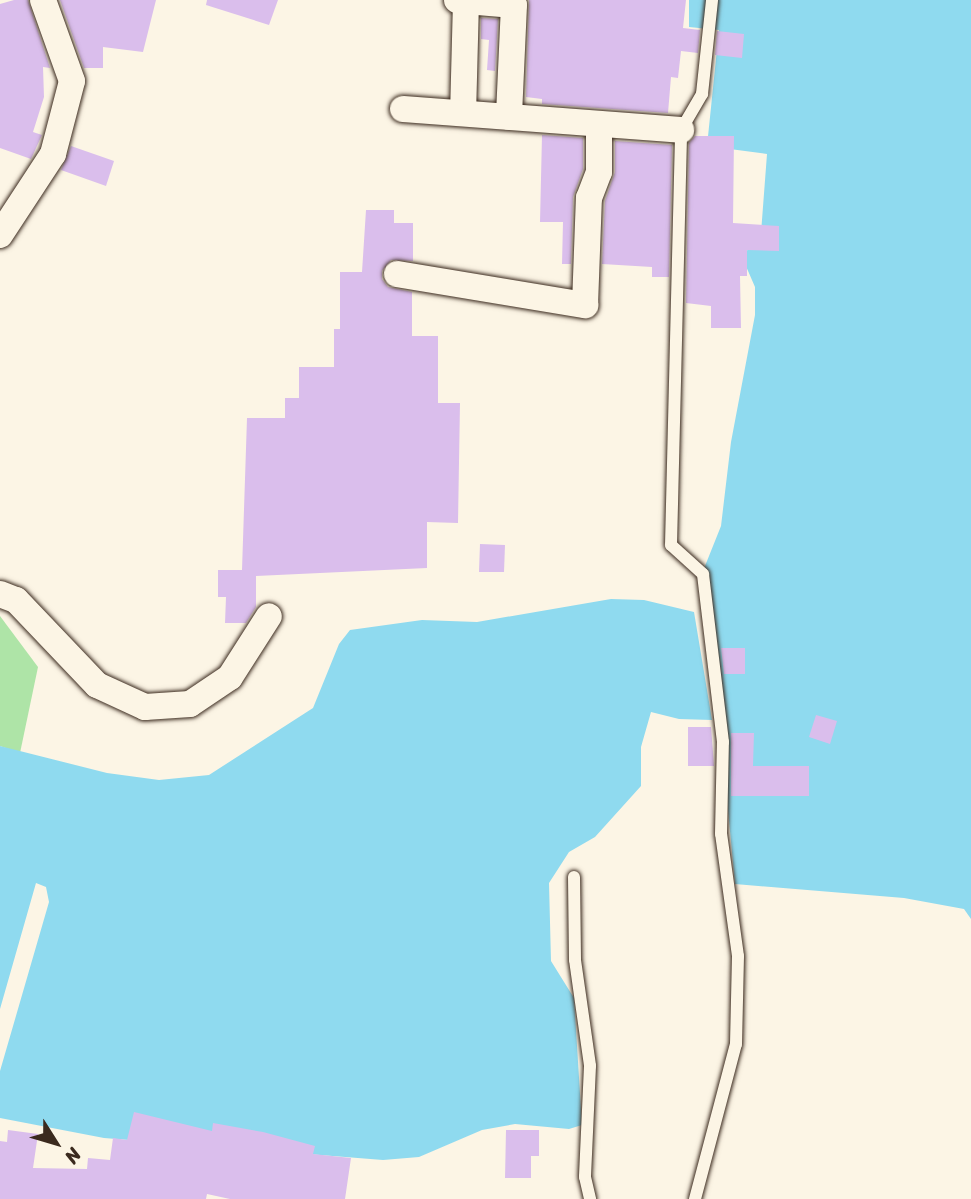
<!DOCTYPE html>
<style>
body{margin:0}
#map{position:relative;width:971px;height:1199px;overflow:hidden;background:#fcf5e5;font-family:Sriracha,sans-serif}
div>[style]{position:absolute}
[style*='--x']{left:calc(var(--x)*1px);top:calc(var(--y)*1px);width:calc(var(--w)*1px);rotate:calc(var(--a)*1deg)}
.green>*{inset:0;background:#aee4a7}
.water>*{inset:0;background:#8fdaef}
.building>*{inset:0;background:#dabeec}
.roads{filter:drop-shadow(0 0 2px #3b2a1e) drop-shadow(0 0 2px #3b2a1e)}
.lane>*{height:12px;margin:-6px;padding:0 6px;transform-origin:6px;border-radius:6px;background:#fcf5e5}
.street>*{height:26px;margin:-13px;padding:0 13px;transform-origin:13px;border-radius:13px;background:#fcf5e5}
span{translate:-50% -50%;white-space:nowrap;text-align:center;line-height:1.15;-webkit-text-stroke:5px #fcf5e5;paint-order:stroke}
.north{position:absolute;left:21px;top:1108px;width:70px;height:70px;-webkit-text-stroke:5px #fcf5e5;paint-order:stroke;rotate:127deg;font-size:19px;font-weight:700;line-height:28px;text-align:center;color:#3b2a1e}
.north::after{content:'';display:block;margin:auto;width:24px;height:32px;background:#3b2a1e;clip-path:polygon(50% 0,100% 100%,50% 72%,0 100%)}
</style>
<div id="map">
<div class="green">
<i style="clip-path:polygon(0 616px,38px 667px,20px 753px,0 746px)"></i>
</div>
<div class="water">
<i style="clip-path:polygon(689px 0,971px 0,971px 919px,964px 909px,904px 898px,735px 884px,705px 566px,721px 526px,731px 442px,755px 315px,755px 287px,742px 257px,761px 233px,767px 154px,707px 146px,719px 30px,689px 27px)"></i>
<i style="clip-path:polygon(611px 599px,644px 600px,694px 612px,712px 720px,679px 719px,651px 712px,641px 747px,641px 786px,595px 837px,569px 852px,549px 883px,551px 961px,574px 998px,582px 1125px,569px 1129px,515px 1124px,482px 1130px,419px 1157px,383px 1160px,104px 1138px,0 1118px,0 1071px,49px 902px,46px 887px,36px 883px,0 1009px,0 746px,107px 773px,159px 780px,209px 775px,313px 708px,339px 644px,350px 630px,422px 620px,477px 622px)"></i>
</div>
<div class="building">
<i style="clip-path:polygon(14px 0,28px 0,50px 68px,43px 67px,44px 97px,33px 132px,42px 135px,31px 159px,0 148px,0 4px)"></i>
<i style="clip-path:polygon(60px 0,156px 0,143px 52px,103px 47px,103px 68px,84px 68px)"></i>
<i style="clip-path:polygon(207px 0,278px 0,269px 25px,206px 5px)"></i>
<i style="clip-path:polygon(529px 0,686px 0,683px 28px,700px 30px,698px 53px,681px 51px,678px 78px,671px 77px,668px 113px,542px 104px,542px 99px,526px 97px)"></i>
<i style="clip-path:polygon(481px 18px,498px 19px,495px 71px,487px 70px,489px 40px,481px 39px)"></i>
<i style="clip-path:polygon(717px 31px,744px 34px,742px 58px,715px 55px)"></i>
<i style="clip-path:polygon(542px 135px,583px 138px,583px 169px,573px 197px,571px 264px,562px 264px,563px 222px,540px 222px)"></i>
<i style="clip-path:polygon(695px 136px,734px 136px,733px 223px,779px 226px,779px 251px,747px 250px,747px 276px,740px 276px,741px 328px,711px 328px,711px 306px,686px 303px,689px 143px)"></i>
<i style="clip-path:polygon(615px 141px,672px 145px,669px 277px,652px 277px,652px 267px,602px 264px,605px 201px,615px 172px)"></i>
<i style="clip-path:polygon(71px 146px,114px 161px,106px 186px,61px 170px)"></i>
<i style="clip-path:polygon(366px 210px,394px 210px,394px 223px,413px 223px,413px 261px,391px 260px,382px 271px,382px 279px,388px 287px,412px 292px,412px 336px,438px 336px,438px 403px,460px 403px,458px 523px,427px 522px,427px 568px,256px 576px,256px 607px,246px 623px,225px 623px,226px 597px,218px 597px,218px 570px,242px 570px,247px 418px,285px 418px,285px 398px,299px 398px,299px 367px,334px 367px,334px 329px,340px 329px,340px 272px,362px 272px)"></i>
<i style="clip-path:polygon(480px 544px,505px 545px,504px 572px,479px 572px)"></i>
<i style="clip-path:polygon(721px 648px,745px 648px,745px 674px,724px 674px)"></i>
<i style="clip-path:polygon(816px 715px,837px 721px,830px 744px,809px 737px)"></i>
<i style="clip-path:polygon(688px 727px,711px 727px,714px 766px,688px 766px)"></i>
<i style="clip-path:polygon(731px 733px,754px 733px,753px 766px,809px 766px,809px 796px,731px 796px)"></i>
<i style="clip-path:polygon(134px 1112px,212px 1131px,213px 1123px,263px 1132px,315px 1146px,313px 1154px,351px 1158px,345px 1199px,230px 1199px,207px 1194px,206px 1199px,0 1199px,0 1141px,7px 1142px,8px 1130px,38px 1134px,33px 1168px,87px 1169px,88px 1158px,110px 1160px,113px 1138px,127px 1140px)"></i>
<i style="clip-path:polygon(506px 1130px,539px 1130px,539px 1156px,531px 1156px,531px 1178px,505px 1178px)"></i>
</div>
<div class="roads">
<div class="lane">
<i style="--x:574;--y:877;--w:83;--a:89.3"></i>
<i style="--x:575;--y:960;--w:107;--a:81.9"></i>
<i style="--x:590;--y:1066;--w:111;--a:92.6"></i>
<i style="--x:585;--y:1177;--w:23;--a:77"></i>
<i style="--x:695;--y:1199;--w:160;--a:-75.2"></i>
<i style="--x:736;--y:1044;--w:88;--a:-88.7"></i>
<i style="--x:738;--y:956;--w:123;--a:-97.9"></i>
<i style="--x:721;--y:834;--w:92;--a:-88.8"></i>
<i style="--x:723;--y:742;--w:169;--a:-96.8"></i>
<i style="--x:703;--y:574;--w:43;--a:-137.8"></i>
<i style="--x:671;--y:545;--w:415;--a:-88.6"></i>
<i style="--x:681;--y:130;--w:42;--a:-59.7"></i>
<i style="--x:702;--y:94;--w:95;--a:-83.9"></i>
</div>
<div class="street">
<i style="--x:457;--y:0;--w:9;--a:6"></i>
<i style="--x:466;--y:1;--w:112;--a:91.5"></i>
<i style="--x:466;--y:1;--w:48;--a:4.8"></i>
<i style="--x:514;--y:5;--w:112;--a:92.6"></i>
<i style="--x:403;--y:109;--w:279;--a:4.3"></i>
<i style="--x:0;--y:235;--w:97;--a:-56.8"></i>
<i style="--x:53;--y:154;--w:75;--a:-75.4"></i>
<i style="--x:72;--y:81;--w:86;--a:-109.7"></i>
<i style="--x:397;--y:274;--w:191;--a:9.4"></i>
<i style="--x:585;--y:305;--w:107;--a:-87.9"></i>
<i style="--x:589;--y:198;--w:28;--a:-69"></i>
<i style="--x:599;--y:172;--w:48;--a:-90"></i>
<i style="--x:0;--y:594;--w:17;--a:21"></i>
<i style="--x:16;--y:600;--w:117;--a:46.4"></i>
<i style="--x:97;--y:685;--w:53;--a:24.6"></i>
<i style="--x:145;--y:707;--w:45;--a:-3.8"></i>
<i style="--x:190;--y:704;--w:48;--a:-34"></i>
<i style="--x:230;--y:677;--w:72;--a:-57.4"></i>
</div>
</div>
<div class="north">N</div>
</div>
